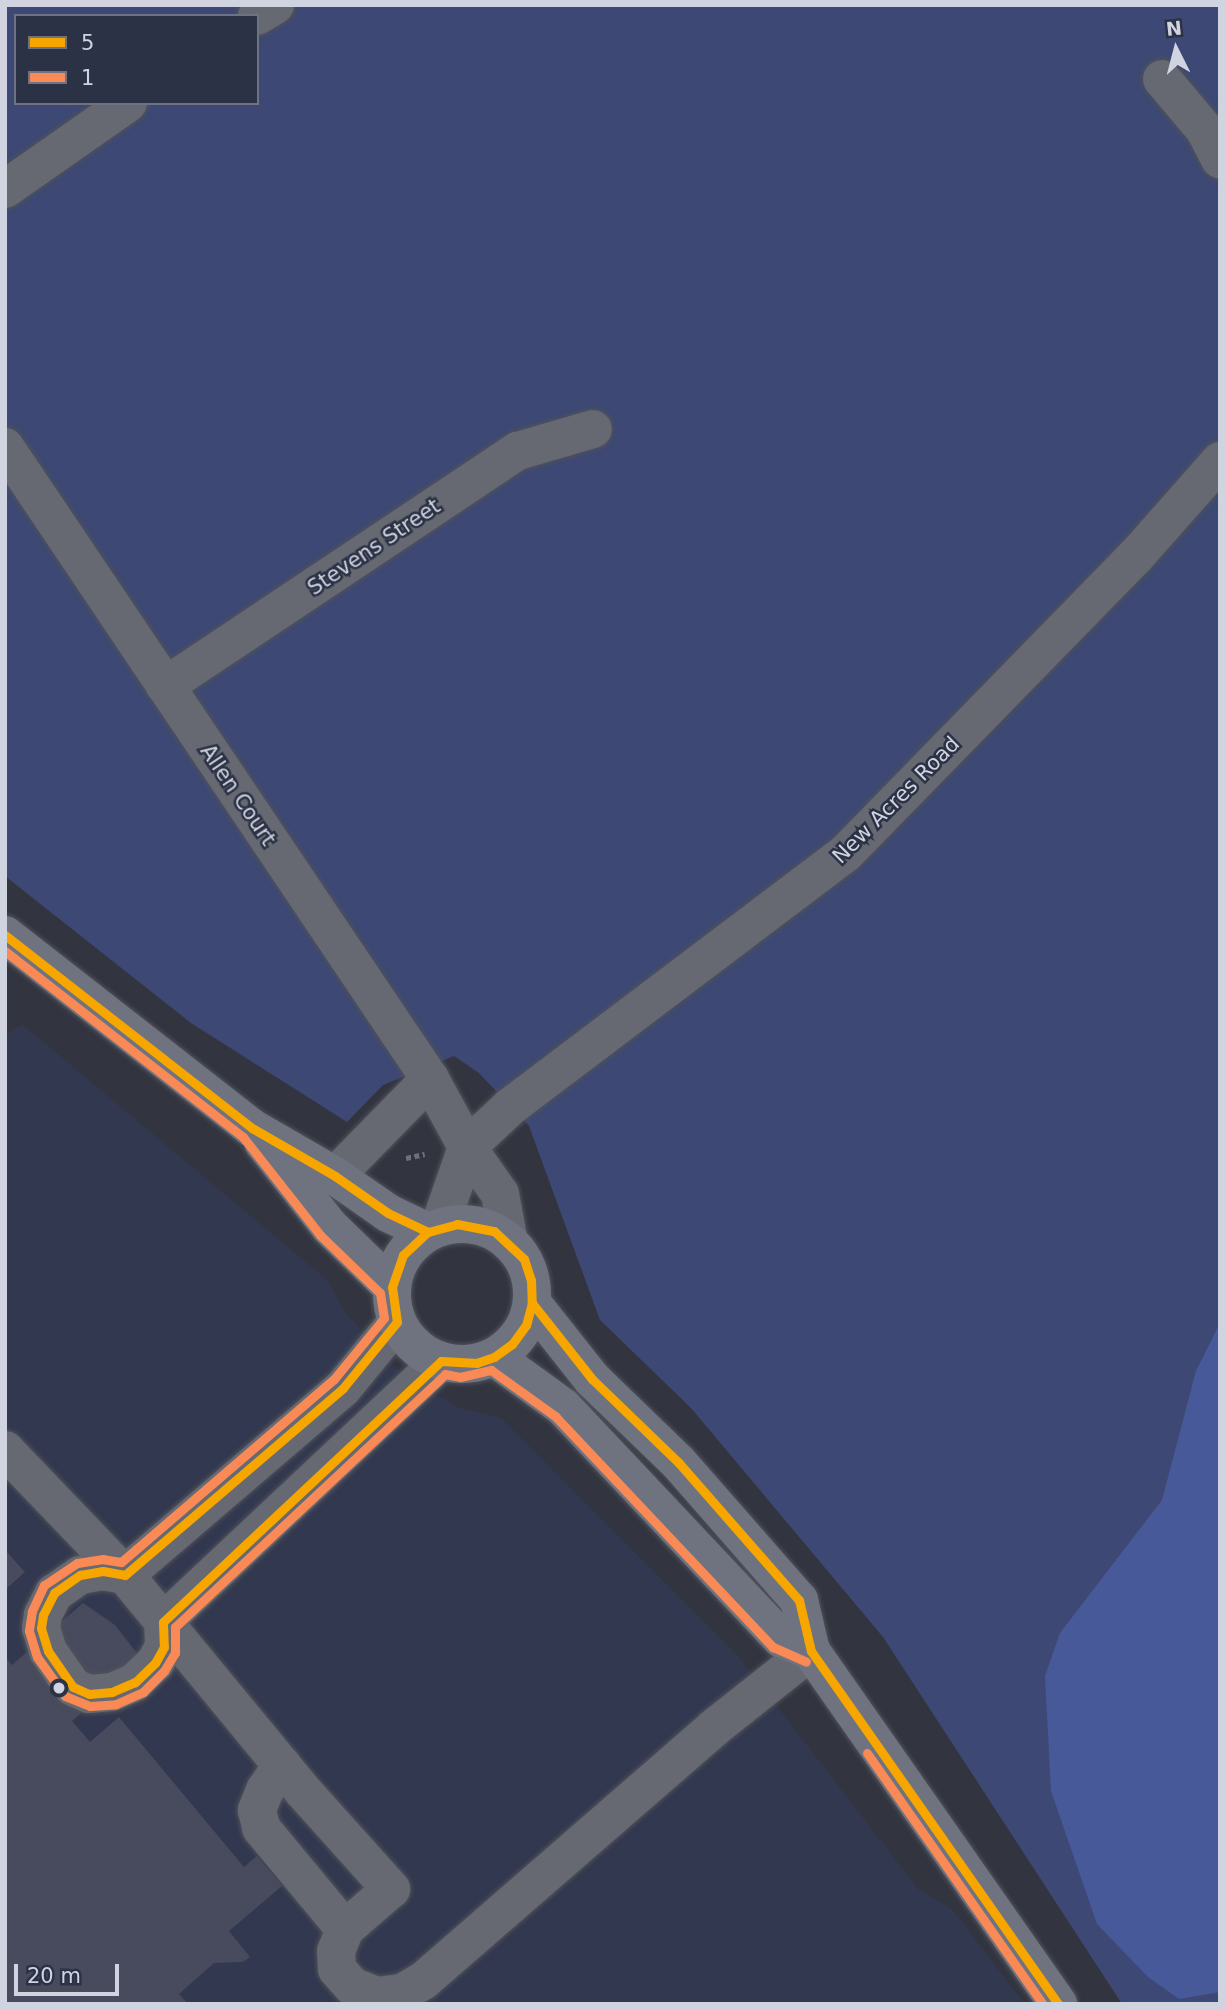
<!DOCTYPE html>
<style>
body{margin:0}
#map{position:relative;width:1225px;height:2009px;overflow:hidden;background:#32353f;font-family:"DejaVu Sans",sans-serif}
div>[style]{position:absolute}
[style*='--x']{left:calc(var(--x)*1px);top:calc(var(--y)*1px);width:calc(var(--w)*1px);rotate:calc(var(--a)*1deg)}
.built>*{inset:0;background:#32384f}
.green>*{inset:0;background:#3d4974}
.water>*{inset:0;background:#48599a}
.building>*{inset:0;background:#474b5d}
.path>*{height:4.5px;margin-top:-2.25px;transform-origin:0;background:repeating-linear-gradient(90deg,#6e7179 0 5px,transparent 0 8.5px)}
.roads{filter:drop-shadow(0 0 2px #4f515a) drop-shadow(0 0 2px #4f515a)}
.minor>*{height:38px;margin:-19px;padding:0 19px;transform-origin:19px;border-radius:19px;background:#666971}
.major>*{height:38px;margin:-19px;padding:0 19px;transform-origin:19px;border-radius:19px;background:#6f737f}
.major>.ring{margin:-19px;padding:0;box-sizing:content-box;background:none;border:38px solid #6f737f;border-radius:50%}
.bus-1>*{height:9px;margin:-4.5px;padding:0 4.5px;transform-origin:4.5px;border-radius:4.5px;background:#f7a600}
.bus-2>*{height:9px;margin:-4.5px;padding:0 4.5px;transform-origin:4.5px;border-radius:4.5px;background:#f98a56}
.dots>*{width:19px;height:19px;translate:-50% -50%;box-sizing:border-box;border:4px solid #2c3245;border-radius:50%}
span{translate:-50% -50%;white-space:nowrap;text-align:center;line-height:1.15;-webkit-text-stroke:5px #2c3245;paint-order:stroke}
.street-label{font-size:21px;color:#d0d4e1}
.frame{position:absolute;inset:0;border:7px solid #d0d4e1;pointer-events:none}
.legend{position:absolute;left:14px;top:14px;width:245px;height:91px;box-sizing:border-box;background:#2c3245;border:2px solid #6e7383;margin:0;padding:9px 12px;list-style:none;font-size:21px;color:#d0d4e1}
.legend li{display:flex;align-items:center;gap:14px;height:35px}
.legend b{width:35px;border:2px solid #6e7383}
.north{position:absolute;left:1141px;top:14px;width:70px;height:70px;-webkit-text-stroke:5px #2c3245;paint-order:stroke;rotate:354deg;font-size:19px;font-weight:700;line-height:28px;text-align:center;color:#d0d4e1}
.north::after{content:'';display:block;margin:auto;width:24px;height:32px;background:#d0d4e1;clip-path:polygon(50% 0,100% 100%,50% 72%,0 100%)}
.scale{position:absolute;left:14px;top:1964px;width:105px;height:32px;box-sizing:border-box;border:4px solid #d0d4e1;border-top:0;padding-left:9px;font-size:21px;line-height:24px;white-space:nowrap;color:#d0d4e1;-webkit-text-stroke:5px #2c3245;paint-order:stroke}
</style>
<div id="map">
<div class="built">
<i style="clip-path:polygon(22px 1024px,327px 1280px,346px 1313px,398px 1370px,457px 1407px,501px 1418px,739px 1657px,918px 1889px,952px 1909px,1025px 2004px,5px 2004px,5px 1036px)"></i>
</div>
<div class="green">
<i style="clip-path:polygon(evenodd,5px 5px,1220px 5px,1220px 2004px,1122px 2004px,883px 1637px,691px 1408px,600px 1320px,529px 1126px,479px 1073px,454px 1056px,383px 1085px,347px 1122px,191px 1023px,5px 876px,5px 5px,16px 16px,257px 16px,257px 103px,16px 103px,16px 16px)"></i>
</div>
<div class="water">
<i style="clip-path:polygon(1220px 1323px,1220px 1992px,1179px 1999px,1148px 1977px,1097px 1924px,1051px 1791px,1045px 1676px,1060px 1633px,1162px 1500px,1196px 1371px)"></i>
</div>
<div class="building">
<i style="clip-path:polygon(5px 1550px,25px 1572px,5px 1590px)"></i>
<i style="clip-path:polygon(83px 1603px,115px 1625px,143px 1661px,72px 1721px,90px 1742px,119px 1717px,244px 1867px,257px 1856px,282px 1886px,229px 1931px,250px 1957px,243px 1962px,214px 1963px,179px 1994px,188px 2004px,5px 2004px,5px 1657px,12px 1665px)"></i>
</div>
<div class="path">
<i style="--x:406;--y:1158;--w:19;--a:-12"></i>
</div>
<div class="roads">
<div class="minor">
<i style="--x:257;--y:16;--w:21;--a:-31"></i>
<i style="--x:1162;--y:79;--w:67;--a:49.9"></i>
<i style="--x:1205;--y:130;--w:33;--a:63"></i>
<i style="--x:5;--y:189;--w:150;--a:-35"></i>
<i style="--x:5;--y:447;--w:762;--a:56.08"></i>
<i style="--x:430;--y:1079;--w:77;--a:61.4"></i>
<i style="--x:467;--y:1147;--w:57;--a:54.9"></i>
<i style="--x:500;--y:1194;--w:49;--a:79.4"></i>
<i style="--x:165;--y:686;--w:424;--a:-33.7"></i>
<i style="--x:518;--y:451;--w:78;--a:-16.3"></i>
<i style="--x:335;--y:1176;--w:136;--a:-45.6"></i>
<i style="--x:439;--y:1228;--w:86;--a:-70.9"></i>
<i style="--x:467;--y:1147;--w:59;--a:-42.9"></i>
<i style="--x:510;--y:1107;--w:421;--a:-37.1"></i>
<i style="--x:846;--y:853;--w:415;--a:-45.7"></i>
<i style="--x:1136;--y:556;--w:127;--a:-48.5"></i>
<i style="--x:397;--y:1322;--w:85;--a:129.3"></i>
<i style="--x:343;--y:1388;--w:287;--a:139.4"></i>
<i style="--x:125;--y:1575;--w:22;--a:-170"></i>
<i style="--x:103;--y:1571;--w:23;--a:170"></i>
<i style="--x:80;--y:1575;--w:32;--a:145"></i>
<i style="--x:54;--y:1593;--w:25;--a:117"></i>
<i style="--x:43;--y:1615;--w:13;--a:99"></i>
<i style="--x:41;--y:1628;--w:24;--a:73"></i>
<i style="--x:48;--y:1651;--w:44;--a:55.2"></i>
<i style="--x:73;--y:1687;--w:17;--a:24"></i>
<i style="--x:89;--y:1694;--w:23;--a:-5"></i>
<i style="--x:112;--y:1692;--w:25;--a:-23"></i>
<i style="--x:135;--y:1682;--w:28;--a:-44"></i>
<i style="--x:155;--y:1663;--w:18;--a:-61"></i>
<i style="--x:164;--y:1647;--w:25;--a:-92"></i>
<i style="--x:163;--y:1622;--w:381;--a:-43.2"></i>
<i style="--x:5;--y:1450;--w:173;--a:46.2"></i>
<i style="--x:125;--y:1575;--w:280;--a:50.5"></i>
<i style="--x:303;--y:1791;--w:132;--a:48.1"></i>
<i style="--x:391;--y:1889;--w:61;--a:139"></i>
<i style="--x:282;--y:1765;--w:30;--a:124"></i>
<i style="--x:265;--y:1790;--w:22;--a:112"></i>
<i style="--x:257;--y:1810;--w:18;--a:77"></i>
<i style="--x:261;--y:1828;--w:131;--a:50.3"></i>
<i style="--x:345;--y:1929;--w:24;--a:112"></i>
<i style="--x:336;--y:1951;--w:18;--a:87"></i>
<i style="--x:337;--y:1969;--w:23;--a:49"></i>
<i style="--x:352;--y:1986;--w:27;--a:22"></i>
<i style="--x:377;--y:1996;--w:25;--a:-7"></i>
<i style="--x:402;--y:1993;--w:24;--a:-30"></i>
<i style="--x:423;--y:1981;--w:387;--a:-41"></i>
<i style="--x:715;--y:1727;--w:122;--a:-38.4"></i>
</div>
<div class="major">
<i style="--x:5;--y:935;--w:313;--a:38"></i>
<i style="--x:252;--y:1128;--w:96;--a:30"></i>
<i style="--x:335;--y:1176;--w:65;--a:34.9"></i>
<i style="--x:388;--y:1213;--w:44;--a:25.4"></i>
<i style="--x:263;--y:1142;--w:108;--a:51.8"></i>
<i style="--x:330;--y:1227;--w:86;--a:44.1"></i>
<i class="ring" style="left:392px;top:1224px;width:102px;height:102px"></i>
<i style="--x:532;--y:1303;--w:97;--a:51.7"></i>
<i style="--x:592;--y:1379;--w:120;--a:44"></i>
<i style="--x:678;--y:1462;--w:184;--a:48.8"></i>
<i style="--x:799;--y:1600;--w:52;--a:76.8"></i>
<i style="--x:811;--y:1651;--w:431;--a:55"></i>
<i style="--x:494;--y:1357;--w:85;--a:35.9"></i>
<i style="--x:563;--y:1407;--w:318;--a:46.7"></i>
<i style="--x:781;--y:1638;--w:33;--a:23"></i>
</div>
</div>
<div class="bus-1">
<i style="--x:5;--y:935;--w:313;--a:38"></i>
<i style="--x:252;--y:1128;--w:96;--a:30"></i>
<i style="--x:335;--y:1176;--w:65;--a:34.9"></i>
<i style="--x:388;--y:1213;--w:44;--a:25.4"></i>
<i style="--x:457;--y:1224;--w:38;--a:11"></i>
<i style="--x:494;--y:1231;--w:41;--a:43"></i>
<i style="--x:524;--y:1259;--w:22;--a:72"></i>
<i style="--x:531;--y:1280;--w:23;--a:88"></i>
<i style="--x:532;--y:1303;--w:23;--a:105"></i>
<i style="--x:526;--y:1325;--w:24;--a:126"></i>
<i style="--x:512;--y:1344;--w:22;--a:144"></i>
<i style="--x:494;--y:1357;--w:18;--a:161"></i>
<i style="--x:477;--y:1363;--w:36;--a:-177"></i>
<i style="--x:441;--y:1361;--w:381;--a:136.8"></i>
<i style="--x:163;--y:1622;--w:25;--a:88"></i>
<i style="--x:164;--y:1647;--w:18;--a:119"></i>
<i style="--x:155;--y:1663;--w:28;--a:136"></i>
<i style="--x:135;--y:1682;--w:25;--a:157"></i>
<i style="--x:112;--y:1692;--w:23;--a:175"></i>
<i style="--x:89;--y:1694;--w:17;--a:-156"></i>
<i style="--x:73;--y:1687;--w:44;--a:-124.8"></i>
<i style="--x:48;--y:1651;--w:24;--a:-107"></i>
<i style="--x:41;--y:1628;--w:13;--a:-81"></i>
<i style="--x:43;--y:1615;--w:25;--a:-63"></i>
<i style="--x:54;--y:1593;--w:32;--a:-35"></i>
<i style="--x:80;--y:1575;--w:23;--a:-10"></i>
<i style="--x:103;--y:1571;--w:22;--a:10"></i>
<i style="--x:125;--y:1575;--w:287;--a:-40.6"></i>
<i style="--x:343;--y:1388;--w:85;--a:-50.7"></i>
<i style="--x:397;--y:1322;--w:35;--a:-98"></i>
<i style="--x:392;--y:1287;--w:34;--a:-71"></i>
<i style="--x:403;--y:1255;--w:34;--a:-43"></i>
<i style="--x:428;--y:1232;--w:30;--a:-15"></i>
<i style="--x:532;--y:1303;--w:97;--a:51.7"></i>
<i style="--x:592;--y:1379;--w:120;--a:44"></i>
<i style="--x:678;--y:1462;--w:184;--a:48.8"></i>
<i style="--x:799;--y:1600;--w:52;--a:76.8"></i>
<i style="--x:811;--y:1651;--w:431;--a:55"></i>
</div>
<div class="bus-2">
<i style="--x:5;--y:951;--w:302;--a:38"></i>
<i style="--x:243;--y:1137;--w:125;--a:51.8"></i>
<i style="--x:320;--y:1235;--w:83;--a:44"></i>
<i style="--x:380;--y:1293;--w:25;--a:81"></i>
<i style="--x:384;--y:1318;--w:79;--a:129.3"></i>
<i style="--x:334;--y:1379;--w:281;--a:139.3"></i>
<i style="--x:121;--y:1562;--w:18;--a:-171"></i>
<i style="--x:103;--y:1559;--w:26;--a:171"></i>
<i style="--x:77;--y:1563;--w:40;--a:146"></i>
<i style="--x:44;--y:1585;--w:29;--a:115"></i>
<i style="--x:32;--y:1611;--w:20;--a:99"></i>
<i style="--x:29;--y:1631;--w:27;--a:73"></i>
<i style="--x:37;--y:1657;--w:48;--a:54.3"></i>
<i style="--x:65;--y:1696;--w:27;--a:22"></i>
<i style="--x:90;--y:1706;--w:26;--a:-4"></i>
<i style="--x:116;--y:1704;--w:30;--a:-24"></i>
<i style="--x:143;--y:1692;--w:30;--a:-45"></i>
<i style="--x:164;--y:1671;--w:21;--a:-59"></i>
<i style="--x:175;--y:1653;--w:26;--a:-90"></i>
<i style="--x:175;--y:1627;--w:370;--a:-43.1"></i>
<i style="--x:445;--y:1374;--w:15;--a:11"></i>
<i style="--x:460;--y:1377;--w:32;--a:-13"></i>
<i style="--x:491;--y:1370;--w:79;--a:35.7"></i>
<i style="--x:555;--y:1416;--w:318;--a:46.7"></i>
<i style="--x:773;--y:1647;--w:36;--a:24"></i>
<i style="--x:867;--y:1753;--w:307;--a:55"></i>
</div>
<div class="dots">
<i style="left:59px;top:1688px;background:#d0d4e1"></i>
</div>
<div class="street-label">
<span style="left:374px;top:547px;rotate:-34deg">Stevens Street</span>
<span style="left:238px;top:795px;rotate:56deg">Allen Court</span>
<span style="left:896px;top:800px;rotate:-45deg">New Acres Road</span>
</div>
<div class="frame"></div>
<ul class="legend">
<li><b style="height:9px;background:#f7a600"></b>5</li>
<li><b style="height:9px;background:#f98a56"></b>1</li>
</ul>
<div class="north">N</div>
<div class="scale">20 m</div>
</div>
